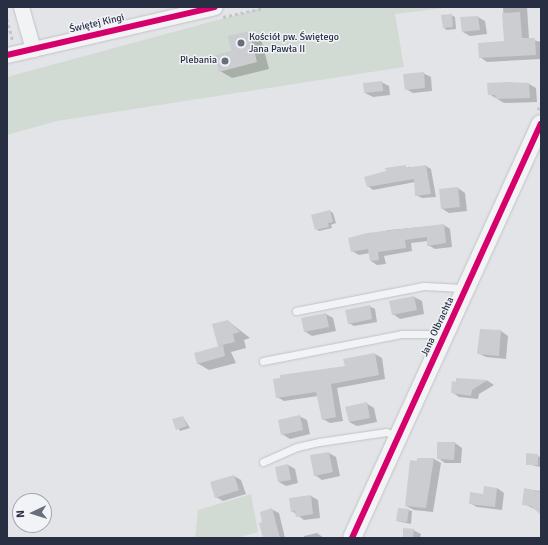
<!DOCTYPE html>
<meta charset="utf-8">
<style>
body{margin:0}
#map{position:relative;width:548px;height:545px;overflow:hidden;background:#e3e4e8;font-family:Signika,sans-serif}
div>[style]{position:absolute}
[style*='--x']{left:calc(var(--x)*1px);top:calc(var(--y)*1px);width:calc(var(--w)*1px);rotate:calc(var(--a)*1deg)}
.green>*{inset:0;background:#d2dbd3}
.shadow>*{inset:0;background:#0003}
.building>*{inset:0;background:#cbcdd1}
.path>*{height:2.5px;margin-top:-1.25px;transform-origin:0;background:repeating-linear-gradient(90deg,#c4c5ca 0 3px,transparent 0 6px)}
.roads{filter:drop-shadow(0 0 1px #c1c2c6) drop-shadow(0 0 1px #c1c2c6)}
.service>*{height:7px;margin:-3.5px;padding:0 3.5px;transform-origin:3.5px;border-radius:3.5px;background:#f2f3f5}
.minor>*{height:15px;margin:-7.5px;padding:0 7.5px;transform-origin:7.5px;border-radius:7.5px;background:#f2f3f5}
.tertiary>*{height:18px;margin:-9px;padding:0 9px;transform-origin:9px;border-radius:9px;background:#f2f3f5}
.cycleway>*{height:6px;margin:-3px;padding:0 3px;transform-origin:3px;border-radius:3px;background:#d6006c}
.dots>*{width:11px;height:11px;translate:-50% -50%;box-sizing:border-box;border:2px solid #f1f3f7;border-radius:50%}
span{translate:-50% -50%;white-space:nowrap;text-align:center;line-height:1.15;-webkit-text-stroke:3px #f1f3f7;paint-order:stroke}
.street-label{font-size:10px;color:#282f43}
.poi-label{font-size:10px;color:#282f43}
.left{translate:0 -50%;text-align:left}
.right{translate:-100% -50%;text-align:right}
.frame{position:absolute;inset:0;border:8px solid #282f43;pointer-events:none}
.north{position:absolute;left:12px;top:493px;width:40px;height:40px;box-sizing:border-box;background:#f1f3f7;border:1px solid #a1a5af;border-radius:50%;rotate:266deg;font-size:11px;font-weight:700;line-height:16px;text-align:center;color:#282f43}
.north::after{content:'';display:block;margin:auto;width:14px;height:18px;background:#696e7d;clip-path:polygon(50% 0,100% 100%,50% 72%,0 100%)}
</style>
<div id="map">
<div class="green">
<i style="clip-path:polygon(265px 7px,452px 7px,395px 14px,404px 67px,57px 121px,7px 135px,7px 77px)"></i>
<i style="clip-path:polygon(251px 494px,258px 532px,238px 538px,195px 538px,198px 510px)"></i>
</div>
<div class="shadow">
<i style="clip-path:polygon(503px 7px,527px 7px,529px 39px,541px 42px,541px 59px,487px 62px,480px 57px,505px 42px)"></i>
<i style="clip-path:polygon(451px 15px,455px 17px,456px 29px,447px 30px,444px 28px)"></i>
<i style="clip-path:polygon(478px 17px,485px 21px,487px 34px,470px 36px,463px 32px)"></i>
<i style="clip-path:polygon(248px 32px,261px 39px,269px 69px,232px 78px,220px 71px)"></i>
<i style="clip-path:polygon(423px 73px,431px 77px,432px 91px,413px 93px,406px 89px)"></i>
<i style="clip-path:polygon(381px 82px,389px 86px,390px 95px,373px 97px,365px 93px)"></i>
<i style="clip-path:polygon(488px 84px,529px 84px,536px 88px,537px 102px,504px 103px,489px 94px)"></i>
<i style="clip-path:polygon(426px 166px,431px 169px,436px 197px,422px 198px,416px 195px,415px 182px,373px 190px,368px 186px,387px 172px,387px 169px)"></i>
<i style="clip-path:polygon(458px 188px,465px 193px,467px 211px,449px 213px,441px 208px)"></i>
<i style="clip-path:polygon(330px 211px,333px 213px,336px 223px,331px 225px,332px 228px,319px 231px,316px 229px)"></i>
<i style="clip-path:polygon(444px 225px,450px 229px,452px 247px,435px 249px,428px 245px,428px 241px,411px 243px,412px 251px,384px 256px,386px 264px,377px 265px,371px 261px,370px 253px,359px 255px,352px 251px,350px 239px,389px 230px)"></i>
<i style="clip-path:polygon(414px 297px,422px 301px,424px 314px,400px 319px,393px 314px)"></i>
<i style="clip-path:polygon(369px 306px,375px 309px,377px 322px,354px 326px,349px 323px)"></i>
<i style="clip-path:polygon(326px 314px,333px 318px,336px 331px,312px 336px,304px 331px)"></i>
<i style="clip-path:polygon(228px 321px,250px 338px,244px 340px,246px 348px,231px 352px,236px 363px,209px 370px,197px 363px,221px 347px,219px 346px)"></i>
<i style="clip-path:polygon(501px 331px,508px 336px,506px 359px,486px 357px,478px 353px)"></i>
<i style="clip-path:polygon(375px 354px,382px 358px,385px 379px,337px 388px,343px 421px,330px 423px,323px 419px,318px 396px,284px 401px,277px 397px,281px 376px,346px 367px)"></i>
<i style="clip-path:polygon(457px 379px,488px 381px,494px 385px,479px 394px,478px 399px,459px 397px,452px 392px)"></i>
<i style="clip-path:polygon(366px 403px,374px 408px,377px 422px,357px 426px,349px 422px)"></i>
<i style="clip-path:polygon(299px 416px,307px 420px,310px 434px,290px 439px,282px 434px)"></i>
<i style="clip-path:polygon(183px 417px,190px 428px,180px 431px,174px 420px)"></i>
<i style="clip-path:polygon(455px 443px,462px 448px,461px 463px,445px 463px,438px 458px)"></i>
<i style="clip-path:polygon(329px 453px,336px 457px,340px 476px,322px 480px,315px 475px)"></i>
<i style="clip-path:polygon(527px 454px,541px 457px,541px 467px,527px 464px)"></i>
<i style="clip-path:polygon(418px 459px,434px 459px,441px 463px,433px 512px,414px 510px,406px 506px)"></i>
<i style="clip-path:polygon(288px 465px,295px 469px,298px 483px,286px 486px,279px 482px)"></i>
<i style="clip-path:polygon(234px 476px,241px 480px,246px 494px,223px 501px,216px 497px)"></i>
<i style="clip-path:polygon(497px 488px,504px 493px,502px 510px,477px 507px,470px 503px)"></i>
<i style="clip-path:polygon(525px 489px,541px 491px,541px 512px,524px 504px)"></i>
<i style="clip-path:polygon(311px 496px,318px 500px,320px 518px,304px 520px,292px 511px)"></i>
<i style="clip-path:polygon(271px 509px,279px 513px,285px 538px,271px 538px)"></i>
<i style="clip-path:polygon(408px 510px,412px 511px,411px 524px,397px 521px)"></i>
<i style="clip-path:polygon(413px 530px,421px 534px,420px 538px,404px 538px)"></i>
<i style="clip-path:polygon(317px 533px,324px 538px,304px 538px,304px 536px)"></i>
</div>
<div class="building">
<i style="clip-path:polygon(520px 12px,522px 38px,535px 38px,536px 55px,479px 58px,478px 43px,504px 41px,502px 13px)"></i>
<i style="clip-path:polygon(452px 14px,453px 27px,443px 28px,441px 15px)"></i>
<i style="clip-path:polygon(478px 16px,480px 30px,462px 32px,460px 17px)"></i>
<i style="clip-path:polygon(249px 31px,257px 62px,219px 72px,215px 55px,231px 51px,228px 36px)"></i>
<i style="clip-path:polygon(424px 72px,425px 88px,405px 90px,403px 74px)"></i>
<i style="clip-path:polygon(382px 81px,383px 91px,364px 93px,363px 83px)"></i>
<i style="clip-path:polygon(507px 82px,529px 83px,530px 98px,496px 99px,495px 95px,488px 95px,487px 83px)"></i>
<i style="clip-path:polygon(406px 165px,406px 168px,426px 165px,431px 194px,415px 196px,414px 179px,367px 187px,364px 177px,386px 171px,385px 168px)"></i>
<i style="clip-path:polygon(458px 187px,460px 207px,441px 209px,439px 189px)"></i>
<i style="clip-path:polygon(330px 210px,333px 222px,328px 223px,329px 227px,315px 230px,311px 215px)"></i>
<i style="clip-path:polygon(444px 224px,446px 243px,427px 246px,427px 237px,405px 240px,406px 248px,378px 252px,379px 260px,370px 261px,368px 249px,351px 252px,348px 238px,367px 233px)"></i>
<i style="clip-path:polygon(414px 296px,417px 310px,392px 315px,389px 301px)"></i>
<i style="clip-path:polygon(370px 305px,372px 319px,348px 324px,345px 310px)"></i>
<i style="clip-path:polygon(326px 313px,329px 327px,304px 332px,301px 318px)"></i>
<i style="clip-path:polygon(228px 320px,240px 332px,233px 334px,235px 342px,218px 346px,212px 324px)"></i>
<i style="clip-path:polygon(480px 329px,501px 330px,499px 356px,477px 354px)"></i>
<i style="clip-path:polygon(223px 345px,225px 356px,197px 364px,194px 353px)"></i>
<i style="clip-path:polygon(375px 353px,379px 375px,331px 384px,336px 417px,322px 420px,316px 392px,276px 398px,273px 379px,280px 378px,280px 375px,345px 366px,343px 359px)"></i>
<i style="clip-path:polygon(456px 378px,473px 379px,488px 380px,472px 390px,471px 396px,451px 393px,452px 381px,456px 382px)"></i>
<i style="clip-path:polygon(367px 402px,370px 418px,349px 422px,345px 407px)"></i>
<i style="clip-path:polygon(300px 415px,303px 430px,281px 435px,278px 420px)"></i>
<i style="clip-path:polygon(183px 416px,187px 426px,176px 430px,172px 419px)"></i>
<i style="clip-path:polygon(437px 442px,455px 442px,454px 460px,437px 459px)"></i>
<i style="clip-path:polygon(329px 452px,333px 472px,314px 476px,310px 455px)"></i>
<i style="clip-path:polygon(526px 453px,538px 454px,538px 465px,526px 465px)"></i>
<i style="clip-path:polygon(417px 458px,434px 458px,426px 508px,405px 506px,410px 460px,417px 461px)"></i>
<i style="clip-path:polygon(288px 464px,291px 480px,278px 482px,275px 467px)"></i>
<i style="clip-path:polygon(234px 475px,239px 490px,215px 498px,210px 482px)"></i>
<i style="clip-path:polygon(484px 486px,497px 488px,495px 507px,469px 504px,470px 492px,483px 494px)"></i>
<i style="clip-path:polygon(524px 488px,541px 492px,541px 515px,531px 506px,522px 505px)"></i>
<i style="clip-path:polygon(311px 495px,313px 514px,296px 517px,295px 511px,291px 512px,289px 498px)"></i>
<i style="clip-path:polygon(272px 508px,280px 538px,263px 538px,259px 523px,262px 522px,260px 512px)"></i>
<i style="clip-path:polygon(398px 508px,409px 509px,407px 522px,396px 521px)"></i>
<i style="clip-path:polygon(403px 528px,414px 529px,413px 538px,403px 538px)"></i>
</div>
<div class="path">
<i style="--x:223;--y:17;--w:42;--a:-12.4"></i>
<i style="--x:7;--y:19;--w:23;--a:75"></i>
<i style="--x:538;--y:110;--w:8;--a:-67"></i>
</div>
<div class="roads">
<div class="service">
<i style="--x:296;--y:311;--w:130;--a:-11.1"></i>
<i style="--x:424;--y:286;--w:33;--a:3"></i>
<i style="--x:457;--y:288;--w:9;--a:21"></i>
<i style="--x:263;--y:361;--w:142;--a:-11"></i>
<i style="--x:402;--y:334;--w:27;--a:0"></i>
<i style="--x:429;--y:334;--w:15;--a:20"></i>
<i style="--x:263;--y:462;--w:37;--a:-24"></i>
<i style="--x:297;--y:447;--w:23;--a:-13"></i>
<i style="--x:319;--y:442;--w:68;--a:-8.5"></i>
<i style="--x:386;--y:432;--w:13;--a:18"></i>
</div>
<div class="minor">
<i style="--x:21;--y:7;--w:44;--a:74.1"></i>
<i style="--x:7;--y:55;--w:213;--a:-13"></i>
</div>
<div class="tertiary">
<i style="--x:352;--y:538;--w:455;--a:-65.5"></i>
</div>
</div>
<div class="cycleway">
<i style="--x:7;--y:55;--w:213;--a:-13"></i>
<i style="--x:352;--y:538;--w:455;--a:-65.5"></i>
</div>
<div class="dots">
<i style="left:241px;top:43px;background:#696e7d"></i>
<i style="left:225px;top:61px;background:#696e7d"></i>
</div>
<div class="street-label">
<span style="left:97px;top:24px;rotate:-13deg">Świętej Kingi</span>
<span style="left:438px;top:327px;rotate:-65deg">Jana Olbrachta</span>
</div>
<div class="poi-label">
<span class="left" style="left:249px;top:43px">Kościół pw. Świętego<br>Jana Pawła II</span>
<span class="right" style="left:217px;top:61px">Plebania</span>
</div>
<div class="frame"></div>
<div class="north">N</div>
</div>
